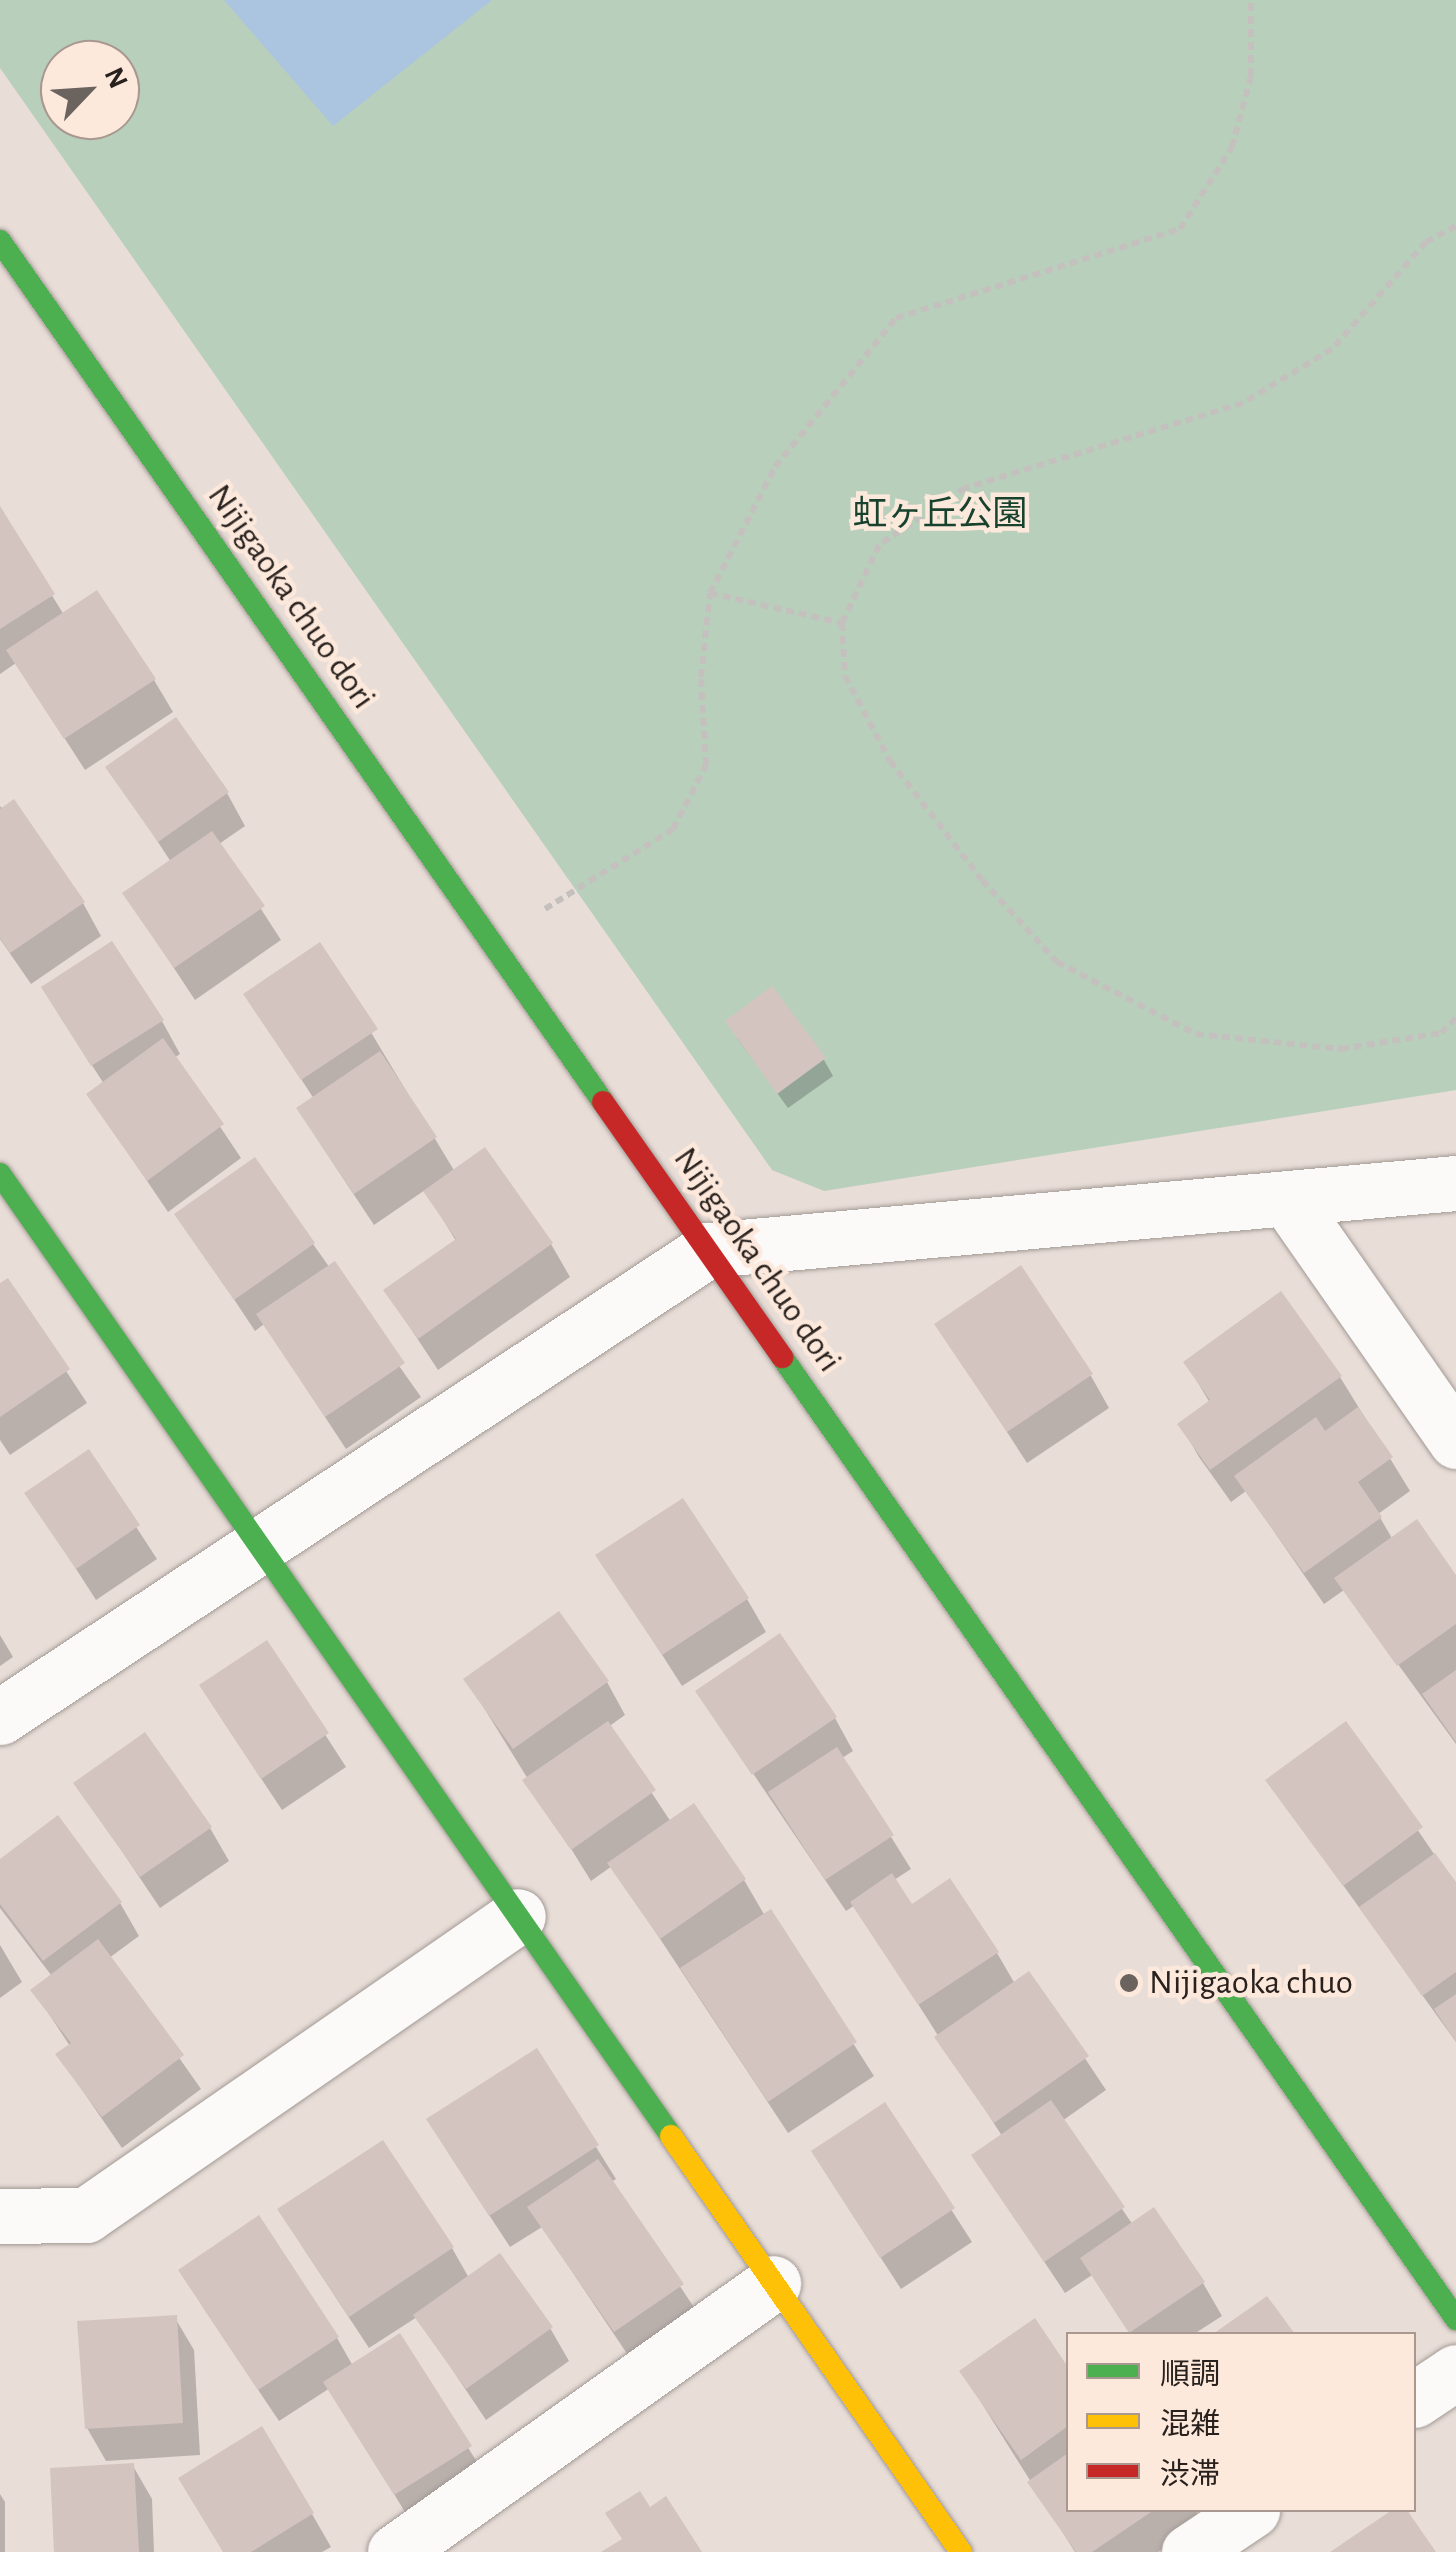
<!DOCTYPE html>
<meta charset="utf-8">
<style>
body{margin:0}
#map{position:relative;width:1456px;height:2552px;overflow:hidden;background:#e8ddd7;font-family:"Alegreya Sans","Noto Sans JP",sans-serif}
div>[style]{position:absolute}
[style*='--x']{left:calc(var(--x)*1px);top:calc(var(--y)*1px);width:calc(var(--w)*1px);rotate:calc(var(--a)*1deg)}
.green>*{inset:0;background:#b8cfbc}
.water>*{inset:0;background:#abc4df}
.shadow>*{inset:0;background:#0003}
.building>*{inset:0;background:#d4c4c0}
.path>*{height:6px;margin-top:-3px;transform-origin:0;background:repeating-linear-gradient(90deg,#c4c0be 0 8px,transparent 0 13px)}
.roads{filter:drop-shadow(0 0 2px #a29a95) drop-shadow(0 0 2px #a29a95)}
.street>*{height:55px;margin:-27.5px;padding:0 27.5px;transform-origin:27.5px;border-radius:27.5px;background:#fcfaf9}
.fast>*{height:22px;margin:-11px;padding:0 11px;transform-origin:11px;border-radius:11px;background:#4caf50}
.slow>*{height:22px;margin:-11px;padding:0 11px;transform-origin:11px;border-radius:11px;background:#ffc107}
.jam>*{height:22px;margin:-11px;padding:0 11px;transform-origin:11px;border-radius:11px;background:#c62828}
.dots>*{width:28px;height:28px;translate:-50% -50%;box-sizing:border-box;border:5px solid #fde8dc;border-radius:50%}
span{translate:-50% -50%;white-space:nowrap;text-align:center;line-height:1.15;-webkit-text-stroke:9px #fde8dc;paint-order:stroke}
.park-label{font-size:35px;color:#17422d}
.street-label{font-size:35px;color:#28211d}
.poi-label{font-size:35px;color:#28211d}
.left{translate:0 -50%;text-align:left}
.legend{position:absolute;left:1066px;top:2332px;width:350px;height:180px;box-sizing:border-box;background:#fde8dc;border:2px solid #a89890;margin:0;padding:12px 18px;list-style:none;font-size:30px;color:#28211d}
.legend li{display:flex;align-items:center;gap:20px;height:50px}
.legend b{width:50px;border:2px solid #a89890}
.north{position:absolute;left:40px;top:40px;width:100px;height:100px;box-sizing:border-box;background:#fde8dc;border:2px solid #a89890;border-radius:50%;rotate:65deg;font-size:28px;font-weight:700;line-height:40px;text-align:center;color:#28211d}
.north::after{content:'';display:block;margin:auto;width:35px;height:45px;background:#6b635e;clip-path:polygon(50% 0,100% 100%,50% 72%,0 100%)}
</style>
<div id="map">
<div class="green">
<i style="clip-path:polygon(evenodd,0 0,1456px 0,1456px 1090px,824px 1191px,772px 1170px,0 68px,0 0,60px 60px,120px 60px,120px 120px,60px 120px,60px 60px)"></i>
</div>
<div class="water">
<i style="clip-path:polygon(224px 0,492px 0,333px 126px)"></i>
</div>
<div class="shadow">
<i style="clip-path:polygon(0 511px,64px 615px,154px 680px,173px 712px,85px 770px,16px 663px,0 674px)"></i>
<i style="clip-path:polygon(109px 767px,227px 793px,245px 826px,219px 844px,281px 940px,195px 1000px,125px 894px,171px 862px)"></i>
<i style="clip-path:polygon(0 806px,83px 903px,101px 936px,31px 984px,0 939px)"></i>
<i style="clip-path:polygon(319px 946px,455px 1172px,551px 1244px,570px 1277px,438px 1370px,386px 1291px,456px 1241px,425px 1190px,374px 1225px,319px 1142px,314px 1099px,246px 994px)"></i>
<i style="clip-path:polygon(63px 1020px,162px 1021px,180px 1054px,174px 1058px,241px 1158px,168px 1212px,89px 1095px,104px 1084px)"></i>
<i style="clip-path:polygon(737px 1038px,824px 1060px,833px 1076px,788px 1108px)"></i>
<i style="clip-path:polygon(178px 1215px,313px 1244px,421px 1397px,346px 1449px,264px 1324px,255px 1331px)"></i>
<i style="clip-path:polygon(7px 1281px,87px 1403px,10px 1455px,0 1440px,0 1286px)"></i>
<i style="clip-path:polygon(937px 1324px,1091px 1376px,1109px 1408px,1027px 1463px)"></i>
<i style="clip-path:polygon(1186px 1363px,1340px 1377px,1410px 1491px,1378px 1514px,1393px 1540px,1456px 1579px,1456px 1744px,1344px 1590px,1324px 1604px,1246px 1491px,1231px 1502px,1199px 1457px,1180px 1424px,1210px 1403px)"></i>
<i style="clip-path:polygon(88px 1453px,157px 1559px,96px 1600px,28px 1494px)"></i>
<i style="clip-path:polygon(599px 1556px,747px 1599px,766px 1632px,682px 1686px)"></i>
<i style="clip-path:polygon(0 1635px,13px 1657px,0 1666px)"></i>
<i style="clip-path:polygon(266px 1643px,346px 1767px,282px 1810px,221px 1718px)"></i>
<i style="clip-path:polygon(466px 1679px,607px 1682px,625px 1715px,608px 1727px,671px 1822px,744px 1880px,765px 1916px,770px 1913px,874px 2076px,788px 2133px,612px 1866px,591px 1881px)"></i>
<i style="clip-path:polygon(698px 1692px,835px 1718px,853px 1751px,842px 1758px,911px 1869px,894px 1880px,911px 1907px,997px 1953px,1015px 1984px,1029px 1974px,1106px 2090px,1062px 2121px,1133px 2225px,1203px 2283px,1222px 2316px,1194px 2334px,1130px 2334px,1092px 2275px,1065px 2293px,974px 2156px,1002px 2136px,855px 1905px,846px 1911px)"></i>
<i style="clip-path:polygon(1345px 1724px,1456px 1886px,1456px 2042px,1268px 1781px)"></i>
<i style="clip-path:polygon(77px 1784px,210px 1828px,229px 1861px,160px 1908px)"></i>
<i style="clip-path:polygon(0 1862px,120px 1903px,139px 1936px,109px 1958px,201px 2089px,122px 2148px,58px 2055px,70px 2046px,33px 1990px,51px 1975px,0 1908px)"></i>
<i style="clip-path:polygon(0 1945px,22px 1982px,0 1998px)"></i>
<i style="clip-path:polygon(536px 2051px,616px 2179px,611px 2182px,701px 2318px,634px 2364px,542px 2227px,510px 2247px,448px 2152px)"></i>
<i style="clip-path:polygon(884px 2105px,972px 2242px,901px 2289px,833px 2184px)"></i>
<i style="clip-path:polygon(300px 2243px,452px 2248px,469px 2278px,550px 2328px,569px 2361px,486px 2420px,417px 2317px,369px 2348px)"></i>
<i style="clip-path:polygon(200px 2303px,337px 2338px,353px 2366px,400px 2337px,488px 2480px,414px 2527px,330px 2388px,279px 2421px)"></i>
<i style="clip-path:polygon(175px 2318px,194px 2350px,200px 2455px,106px 2461px,87px 2428px)"></i>
<i style="clip-path:polygon(1034px 2322px,1068px 2371px,1068px 2510px,1195px 2510px,1202px 2522px,1158px 2552px,1075px 2552px,962px 2372px)"></i>
<i style="clip-path:polygon(133px 2466px,152px 2499px,154px 2552px,57px 2552px)"></i>
<i style="clip-path:polygon(0 2494px,5px 2502px,5px 2552px,0 2552px)"></i>
<i style="clip-path:polygon(312px 2514px,331px 2547px,322px 2552px,225px 2552px)"></i>
</div>
<div class="building">
<i style="clip-path:polygon(0 506px,55px 594px,0 629px)"></i>
<i style="clip-path:polygon(97px 590px,156px 679px,64px 739px,6px 650px)"></i>
<i style="clip-path:polygon(176px 717px,229px 792px,158px 842px,105px 767px)"></i>
<i style="clip-path:polygon(14px 799px,85px 902px,10px 953px,0 938px,0 809px)"></i>
<i style="clip-path:polygon(212px 831px,265px 906px,174px 968px,122px 893px)"></i>
<i style="clip-path:polygon(112px 941px,164px 1020px,91px 1066px,41px 987px)"></i>
<i style="clip-path:polygon(320px 942px,378px 1029px,301px 1080px,243px 994px)"></i>
<i style="clip-path:polygon(772px 986px,826px 1058px,777px 1094px,725px 1021px)"></i>
<i style="clip-path:polygon(163px 1038px,224px 1124px,147px 1181px,86px 1094px)"></i>
<i style="clip-path:polygon(380px 1051px,437px 1137px,354px 1194px,296px 1108px)"></i>
<i style="clip-path:polygon(485px 1147px,553px 1243px,418px 1339px,383px 1290px,456px 1239px,423px 1191px)"></i>
<i style="clip-path:polygon(255px 1157px,315px 1243px,234px 1300px,174px 1214px)"></i>
<i style="clip-path:polygon(335px 1261px,405px 1363px,325px 1417px,256px 1314px)"></i>
<i style="clip-path:polygon(1021px 1265px,1093px 1374px,1007px 1432px,934px 1324px)"></i>
<i style="clip-path:polygon(8px 1278px,70px 1369px,0 1417px,0 1283px)"></i>
<i style="clip-path:polygon(1281px 1291px,1342px 1376px,1210px 1470px,1177px 1424px,1210px 1400px,1183px 1362px)"></i>
<i style="clip-path:polygon(1358px 1407px,1393px 1457px,1358px 1482px,1382px 1517px,1304px 1573px,1234px 1476px,1316px 1417px,1325px 1431px)"></i>
<i style="clip-path:polygon(89px 1449px,140px 1525px,76px 1569px,24px 1493px)"></i>
<i style="clip-path:polygon(683px 1498px,749px 1598px,662px 1655px,595px 1555px)"></i>
<i style="clip-path:polygon(1417px 1519px,1456px 1575px,1456px 1624px,1397px 1666px,1334px 1578px)"></i>
<i style="clip-path:polygon(559px 1611px,609px 1681px,513px 1749px,463px 1679px)"></i>
<i style="clip-path:polygon(780px 1633px,837px 1717px,752px 1775px,695px 1691px)"></i>
<i style="clip-path:polygon(267px 1640px,329px 1733px,261px 1779px,199px 1685px)"></i>
<i style="clip-path:polygon(1456px 1670px,1456px 1742px,1422px 1694px)"></i>
<i style="clip-path:polygon(608px 1721px,656px 1790px,571px 1850px,522px 1780px)"></i>
<i style="clip-path:polygon(1346px 1721px,1423px 1827px,1343px 1886px,1265px 1780px)"></i>
<i style="clip-path:polygon(145px 1732px,212px 1827px,140px 1877px,73px 1783px)"></i>
<i style="clip-path:polygon(837px 1747px,894px 1835px,825px 1880px,768px 1792px)"></i>
<i style="clip-path:polygon(694px 1803px,746px 1879px,660px 1939px,607px 1863px)"></i>
<i style="clip-path:polygon(58px 1815px,122px 1902px,43px 1961px,0 1904px,0 1859px)"></i>
<i style="clip-path:polygon(1435px 1853px,1456px 1882px,1456px 1972px,1422px 1996px,1359px 1907px)"></i>
<i style="clip-path:polygon(892px 1873px,912px 1904px,950px 1878px,999px 1952px,918px 2005px,850px 1902px)"></i>
<i style="clip-path:polygon(771px 1909px,857px 2042px,768px 2102px,680px 1968px)"></i>
<i style="clip-path:polygon(98px 1939px,184px 2055px,102px 2117px,55px 2054px,71px 2043px,30px 1990px)"></i>
<i style="clip-path:polygon(1029px 1971px,1089px 2056px,994px 2123px,934px 2037px)"></i>
<i style="clip-path:polygon(1456px 1994px,1456px 2042px,1434px 2009px)"></i>
<i style="clip-path:polygon(537px 2048px,599px 2145px,489px 2216px,426px 2119px)"></i>
<i style="clip-path:polygon(1051px 2100px,1125px 2207px,1044px 2262px,971px 2155px)"></i>
<i style="clip-path:polygon(885px 2102px,955px 2208px,880px 2258px,811px 2151px)"></i>
<i style="clip-path:polygon(383px 2140px,454px 2247px,349px 2317px,277px 2209px)"></i>
<i style="clip-path:polygon(598px 2159px,684px 2284px,614px 2332px,527px 2207px)"></i>
<i style="clip-path:polygon(1154px 2207px,1205px 2282px,1129px 2333px,1080px 2258px)"></i>
<i style="clip-path:polygon(259px 2215px,339px 2337px,258px 2390px,178px 2270px)"></i>
<i style="clip-path:polygon(500px 2253px,553px 2327px,466px 2389px,413px 2315px)"></i>
<i style="clip-path:polygon(1267px 2296px,1295px 2334px,1213px 2334px)"></i>
<i style="clip-path:polygon(177px 2315px,183px 2423px,85px 2429px,77px 2321px)"></i>
<i style="clip-path:polygon(1035px 2318px,1068px 2367px,1068px 2426px,1021px 2460px,959px 2371px)"></i>
<i style="clip-path:polygon(400px 2333px,472px 2446px,394px 2495px,323px 2382px)"></i>
<i style="clip-path:polygon(262px 2426px,314px 2513px,251px 2552px,223px 2552px,178px 2478px)"></i>
<i style="clip-path:polygon(1068px 2453px,1068px 2510px,1154px 2510px,1092px 2552px,1076px 2552px,1027px 2482px)"></i>
<i style="clip-path:polygon(134px 2463px,139px 2552px,54px 2552px,50px 2468px)"></i>
<i style="clip-path:polygon(640px 2491px,650px 2507px,666px 2496px,702px 2552px,601px 2552px,622px 2539px,605px 2513px)"></i>
<i style="clip-path:polygon(1392px 2510px,1407px 2510px,1436px 2552px,1330px 2552px)"></i>
</div>
<div class="path">
<i style="--x:1456;--y:226;--w:34;--a:152"></i>
<i style="--x:1426;--y:242;--w:142;--a:131.3"></i>
<i style="--x:1332;--y:349;--w:104;--a:148.8"></i>
<i style="--x:1243;--y:403;--w:291;--a:163"></i>
<i style="--x:965;--y:488;--w:103;--a:146.5"></i>
<i style="--x:879;--y:545;--w:86;--a:115.4"></i>
<i style="--x:842;--y:623;--w:53;--a:86.8"></i>
<i style="--x:845;--y:676;--w:96;--a:62.1"></i>
<i style="--x:890;--y:761;--w:150;--a:52.3"></i>
<i style="--x:982;--y:880;--w:111;--a:47.6"></i>
<i style="--x:1057;--y:962;--w:157;--a:27.4"></i>
<i style="--x:1196;--y:1034;--w:146;--a:5.9"></i>
<i style="--x:1341;--y:1049;--w:101;--a:-9.1"></i>
<i style="--x:1441;--y:1033;--w:21;--a:-45"></i>
<i style="--x:710;--y:593;--w:135;--a:12.8"></i>
<i style="--x:545;--y:909;--w:151;--a:-32"></i>
<i style="--x:673;--y:829;--w:72;--a:-62.7"></i>
<i style="--x:706;--y:765;--w:88;--a:-93.3"></i>
<i style="--x:701;--y:677;--w:84;--a:-83.9"></i>
<i style="--x:710;--y:593;--w:142;--a:-62.7"></i>
<i style="--x:775;--y:467;--w:192;--a:-50.9"></i>
<i style="--x:896;--y:318;--w:298;--a:-17.4"></i>
<i style="--x:1180;--y:229;--w:97;--a:-57.6"></i>
<i style="--x:1232;--y:147;--w:73;--a:-75"></i>
<i style="--x:1251;--y:76;--w:76;--a:-90"></i>
</div>
<div class="roads">
<div class="street">
<i style="--x:1288;--y:1200;--w:294;--a:55.1"></i>
<i style="--x:0;--y:1717;--w:848;--a:-33.41"></i>
<i style="--x:708;--y:1250;--w:751;--a:-5.12"></i>
<i style="--x:0;--y:2216;--w:86;--a:-0.7"></i>
<i style="--x:86;--y:2215;--w:525;--a:-34.69"></i>
<i style="--x:1414;--y:2400;--w:50;--a:-33.7"></i>
<i style="--x:395;--y:2552;--w:464;--a:-35.4"></i>
<i style="--x:1189;--y:2552;--w:76;--a:-33.7"></i>
</div>
<div class="fast">
<i style="--x:0;--y:241;--w:1051;--a:54.99"></i>
<i style="--x:0;--y:1174;--w:1173;--a:55.1"></i>
<i style="--x:782;--y:1357;--w:1175;--a:54.98"></i>
</div>
<div class="slow">
<i style="--x:671;--y:2136;--w:507;--a:55.12"></i>
</div>
<div class="jam">
<i style="--x:603;--y:1102;--w:312;--a:54.9"></i>
</div>
</div>
<div class="dots">
<i style="left:1129px;top:1983px;background:#6b635e"></i>
</div>
<div class="park-label">
<span style="left:940px;top:515px">虹ヶ丘公園</span>
</div>
<div class="street-label">
<span style="left:291px;top:597px;rotate:55deg">Nijigaoka chuo dori</span>
<span style="left:757px;top:1260px;rotate:55deg">Nijigaoka chuo dori</span>
</div>
<div class="poi-label">
<span class="left" style="left:1149px;top:1983px">Nijigaoka chuo</span>
</div>
<ul class="legend">
<li><b style="height:12px;background:#4caf50"></b>順調</li>
<li><b style="height:12px;background:#ffc107"></b>混雑</li>
<li><b style="height:12px;background:#c62828"></b>渋滞</li>
</ul>
<div class="north">N</div>
</div>
